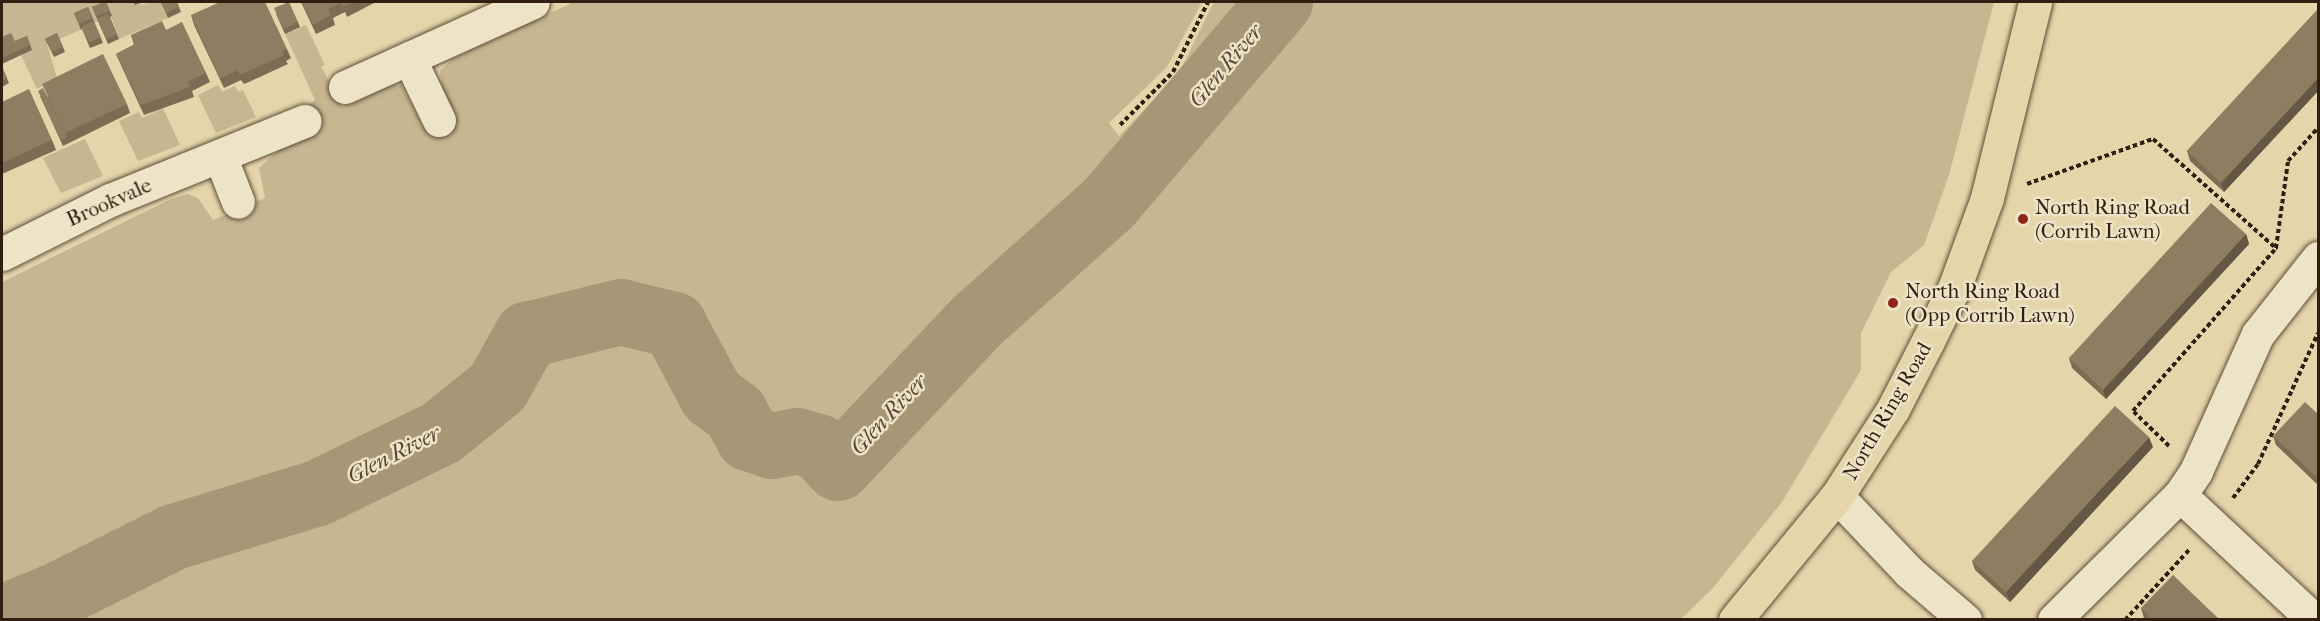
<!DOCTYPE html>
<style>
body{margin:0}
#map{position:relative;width:2320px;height:621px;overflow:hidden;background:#e4d5ab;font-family:"IM FELL French Canon",serif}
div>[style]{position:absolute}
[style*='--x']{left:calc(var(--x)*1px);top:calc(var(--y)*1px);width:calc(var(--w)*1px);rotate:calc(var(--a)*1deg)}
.green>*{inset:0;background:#c6b691}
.river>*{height:66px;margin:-33px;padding:0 33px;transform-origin:33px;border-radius:33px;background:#a79776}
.path>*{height:4px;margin-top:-2px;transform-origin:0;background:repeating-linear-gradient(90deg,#321e10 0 4.5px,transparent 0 7.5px)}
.roads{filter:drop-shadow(0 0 2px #5e4c37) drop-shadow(0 0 2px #5e4c37)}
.minor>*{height:33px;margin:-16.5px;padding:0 16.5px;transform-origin:16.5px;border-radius:16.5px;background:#ede4c8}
.major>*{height:33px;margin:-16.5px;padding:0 16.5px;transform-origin:16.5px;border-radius:16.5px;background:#e4d5ab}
.wall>*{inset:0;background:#7b6c53}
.shaded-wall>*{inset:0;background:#645844}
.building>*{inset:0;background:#8f7d61}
.dots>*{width:16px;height:16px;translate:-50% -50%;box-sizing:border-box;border:3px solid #ede4c8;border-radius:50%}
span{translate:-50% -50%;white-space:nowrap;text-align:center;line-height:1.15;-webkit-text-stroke:5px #ede4c8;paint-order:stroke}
.street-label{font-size:21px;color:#321e10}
.poi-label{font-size:21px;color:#321e10}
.left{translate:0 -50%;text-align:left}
.water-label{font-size:22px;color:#5b4834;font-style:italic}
.frame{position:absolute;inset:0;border:3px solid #321e10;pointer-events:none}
</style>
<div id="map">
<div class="green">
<i style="clip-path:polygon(2px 2px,133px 2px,135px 5px,161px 2px,168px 18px,119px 39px,111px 16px,94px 23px,76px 18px,81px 30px,47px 44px,57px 78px,37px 89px,21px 55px,32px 50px,2px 43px)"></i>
<i style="clip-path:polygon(574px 2px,1202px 2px,1167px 67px,1109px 123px,1119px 136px,1179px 73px,1214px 2px,1994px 2px,1949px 175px,1924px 245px,1891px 272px,1861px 333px,1861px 370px,1782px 502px,1712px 589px,1681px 619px,2px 620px,2px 282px,171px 199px,188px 194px,198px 198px,213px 220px,265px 198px,259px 168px,284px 145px,320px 129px,310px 104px,315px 100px,285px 34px,306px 25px,325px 65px,321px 66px,342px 107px,390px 85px,401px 85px,429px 136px,456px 122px,442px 88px,440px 71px,452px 59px)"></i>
<i style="clip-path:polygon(218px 85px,222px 92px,235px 86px,238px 92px,243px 90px,256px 117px,216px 133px,198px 95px)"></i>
<i style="clip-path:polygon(163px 108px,180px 145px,138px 161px,119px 121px,139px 112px,142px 118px)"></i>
<i style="clip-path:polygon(85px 139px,103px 176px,61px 193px,43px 158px)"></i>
</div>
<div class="river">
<i style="--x:2;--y:618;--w:58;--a:-22.2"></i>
<i style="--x:56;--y:596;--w:132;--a:-26.6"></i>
<i style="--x:174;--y:537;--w:151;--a:-17"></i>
<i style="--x:318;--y:493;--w:137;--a:-26"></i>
<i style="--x:441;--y:433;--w:73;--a:-38.9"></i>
<i style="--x:498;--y:387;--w:60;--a:-60.9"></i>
<i style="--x:527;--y:335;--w:97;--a:-13.7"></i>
<i style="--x:621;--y:312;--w:55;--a:13.8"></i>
<i style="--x:674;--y:325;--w:81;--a:61.8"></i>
<i style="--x:712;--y:396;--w:29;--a:36"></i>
<i style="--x:735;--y:413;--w:29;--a:61"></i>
<i style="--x:749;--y:438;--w:24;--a:19"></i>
<i style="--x:772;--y:446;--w:25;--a:-11"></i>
<i style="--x:797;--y:441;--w:22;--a:16"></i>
<i style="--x:818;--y:447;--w:29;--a:46"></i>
<i style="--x:838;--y:468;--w:201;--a:-46.6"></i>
<i style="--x:976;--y:322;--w:178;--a:-41.8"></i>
<i style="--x:1109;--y:203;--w:264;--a:-49.6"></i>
</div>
<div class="path">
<i style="--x:1120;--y:125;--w:75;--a:-45"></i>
<i style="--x:1173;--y:72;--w:78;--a:-63.4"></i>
<i style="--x:2027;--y:184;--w:134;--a:-19.7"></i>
<i style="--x:2153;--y:139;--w:166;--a:41.6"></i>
<i style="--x:2169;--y:446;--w:50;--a:-135.8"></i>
<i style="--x:2133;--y:411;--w:217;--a:-48.7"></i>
<i style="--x:2276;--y:248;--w:88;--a:-82.1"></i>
<i style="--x:2288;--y:161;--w:45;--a:-47.7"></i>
<i style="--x:2233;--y:498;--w:42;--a:-53.7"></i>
<i style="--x:2258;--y:464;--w:144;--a:-65.4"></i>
<i style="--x:2125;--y:620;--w:95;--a:-47.6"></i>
</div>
<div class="roads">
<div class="minor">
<i style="--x:409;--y:58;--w:69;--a:64.2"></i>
<i style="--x:345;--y:87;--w:206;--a:-24.3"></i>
<i style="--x:220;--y:156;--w:49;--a:68.6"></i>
<i style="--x:2;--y:254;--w:121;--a:-26.6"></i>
<i style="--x:110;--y:200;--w:210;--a:-22.1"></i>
<i style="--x:2180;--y:495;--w:183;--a:43"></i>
<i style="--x:1837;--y:496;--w:105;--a:46.5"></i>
<i style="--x:1909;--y:572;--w:74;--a:40.6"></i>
<i style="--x:2054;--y:620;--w:177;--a:-44.8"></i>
<i style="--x:2180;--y:495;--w:29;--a:-56"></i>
<i style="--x:2196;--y:471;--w:150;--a:-65.7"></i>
<i style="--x:2258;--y:334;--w:97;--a:-51.7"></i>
</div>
<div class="major">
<i style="--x:1735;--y:620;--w:161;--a:-50.6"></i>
<i style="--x:1837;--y:496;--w:103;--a:-57.2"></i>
<i style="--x:1893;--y:409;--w:76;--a:-62.8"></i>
<i style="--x:1928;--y:341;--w:61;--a:-63.9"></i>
<i style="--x:1955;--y:286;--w:94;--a:-70"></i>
<i style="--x:1987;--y:198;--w:202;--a:-76.2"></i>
</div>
</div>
<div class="wall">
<i style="clip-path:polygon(106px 2px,112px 16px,110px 17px,119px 39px,108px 44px,92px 7px)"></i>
<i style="clip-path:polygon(133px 2px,144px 2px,135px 5px)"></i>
<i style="clip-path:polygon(161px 2px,177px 2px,181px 12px,168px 18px)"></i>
<i style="clip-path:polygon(301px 2px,376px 2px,347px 17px,345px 12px,333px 18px,335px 25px,316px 34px)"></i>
<i style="clip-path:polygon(88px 7px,103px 43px,90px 48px,82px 29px,81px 30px,74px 13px)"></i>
<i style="clip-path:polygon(2319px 8px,2319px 90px,2224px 192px,2190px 161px,2187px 151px)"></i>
<i style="clip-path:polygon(276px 14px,298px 22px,300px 27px,285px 34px)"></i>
<i style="clip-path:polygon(191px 15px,287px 49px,291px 58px,286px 61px,288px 64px,251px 81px,244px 84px,241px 80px,224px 88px,194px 25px)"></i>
<i style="clip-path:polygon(166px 30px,206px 73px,210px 82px,192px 91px,194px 97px,144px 115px,120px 63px,116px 54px,134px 45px,131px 35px)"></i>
<i style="clip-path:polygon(57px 33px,65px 52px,54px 57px,45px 39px)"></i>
<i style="clip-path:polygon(27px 36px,32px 50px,2px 64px,2px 37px,15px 41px)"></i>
<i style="clip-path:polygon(2px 67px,9px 83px,2px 87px)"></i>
<i style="clip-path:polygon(40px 96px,127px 104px,130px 113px,63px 146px)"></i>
<i style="clip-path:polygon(2px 102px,52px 140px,56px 150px,2px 174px)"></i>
<i style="clip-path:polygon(2246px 234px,2249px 244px,2106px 399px,2072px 368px,2069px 358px)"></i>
<i style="clip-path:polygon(2319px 415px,2319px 486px,2276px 445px,2273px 436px)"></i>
<i style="clip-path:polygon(2153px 447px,2010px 602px,1975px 570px,1972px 561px)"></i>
<i style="clip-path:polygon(2141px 608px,2220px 620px,2146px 620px,2144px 618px)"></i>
</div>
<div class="shaded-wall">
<i style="clip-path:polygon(2319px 77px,2319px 90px,2224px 192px,2221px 183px)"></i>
<i style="clip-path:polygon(2246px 234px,2249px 244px,2106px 399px,2103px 390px)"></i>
<i style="clip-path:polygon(2149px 437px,2153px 447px,2010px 602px,2006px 592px)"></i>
</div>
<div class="building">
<i style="clip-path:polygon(103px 2px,106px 2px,110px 11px,96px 16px,92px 7px)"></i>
<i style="clip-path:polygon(161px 2px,177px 2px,179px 7px,166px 13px)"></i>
<i style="clip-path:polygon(220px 2px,265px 2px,287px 49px,282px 51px,284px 55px,240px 75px,238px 70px,220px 79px,191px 15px)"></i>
<i style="clip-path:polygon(289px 2px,298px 22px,283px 29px,274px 8px)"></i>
<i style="clip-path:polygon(302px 2px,355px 2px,343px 7px,341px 3px,328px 9px,331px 15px,313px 25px)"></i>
<i style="clip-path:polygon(88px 7px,93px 18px,79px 24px,74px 13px)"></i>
<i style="clip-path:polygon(2319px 8px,2319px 77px,2221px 183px,2187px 151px)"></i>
<i style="clip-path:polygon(108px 14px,117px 34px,106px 39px,97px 19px)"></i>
<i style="clip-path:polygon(93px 21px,101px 37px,89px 43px,81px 27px)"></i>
<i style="clip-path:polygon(162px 21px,166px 30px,182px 22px,206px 73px,187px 82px,190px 87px,141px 105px,116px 54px,135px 44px,131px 35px)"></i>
<i style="clip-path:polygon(11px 33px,15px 41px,27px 36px,30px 45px,2px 58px,2px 37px)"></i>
<i style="clip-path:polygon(57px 33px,63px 47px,52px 52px,45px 39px)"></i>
<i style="clip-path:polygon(103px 54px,127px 104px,65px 133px,42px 84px)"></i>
<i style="clip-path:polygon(2px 67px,7px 78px,2px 81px)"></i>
<i style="clip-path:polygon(43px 88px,67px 137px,61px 140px,38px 91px)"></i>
<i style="clip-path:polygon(29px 89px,52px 140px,2px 163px,2px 102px)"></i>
<i style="clip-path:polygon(2211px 203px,2246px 234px,2103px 390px,2069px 358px)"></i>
<i style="clip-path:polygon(2305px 402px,2319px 415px,2319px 479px,2273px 436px)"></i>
<i style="clip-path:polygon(2115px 406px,2149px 437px,2006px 592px,1972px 561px)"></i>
<i style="clip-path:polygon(2173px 575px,2220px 620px,2152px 620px,2141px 608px)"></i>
</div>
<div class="dots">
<i style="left:2023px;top:219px;background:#8f2418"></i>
<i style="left:1893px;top:303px;background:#8f2418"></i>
</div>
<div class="street-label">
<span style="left:109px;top:202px;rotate:-24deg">Brookvale</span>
<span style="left:1887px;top:411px;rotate:-60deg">North Ring Road</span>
</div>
<div class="poi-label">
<span class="left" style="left:2035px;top:219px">North Ring Road<br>(Corrib Lawn)</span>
<span class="left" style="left:1905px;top:303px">North Ring Road<br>(Opp Corrib Lawn)</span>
</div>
<div class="water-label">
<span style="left:1226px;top:66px;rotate:-50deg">Glen River</span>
<span style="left:889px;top:415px;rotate:-47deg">Glen River</span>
<span style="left:394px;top:455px;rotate:-27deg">Glen River</span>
</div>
<div class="frame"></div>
</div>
